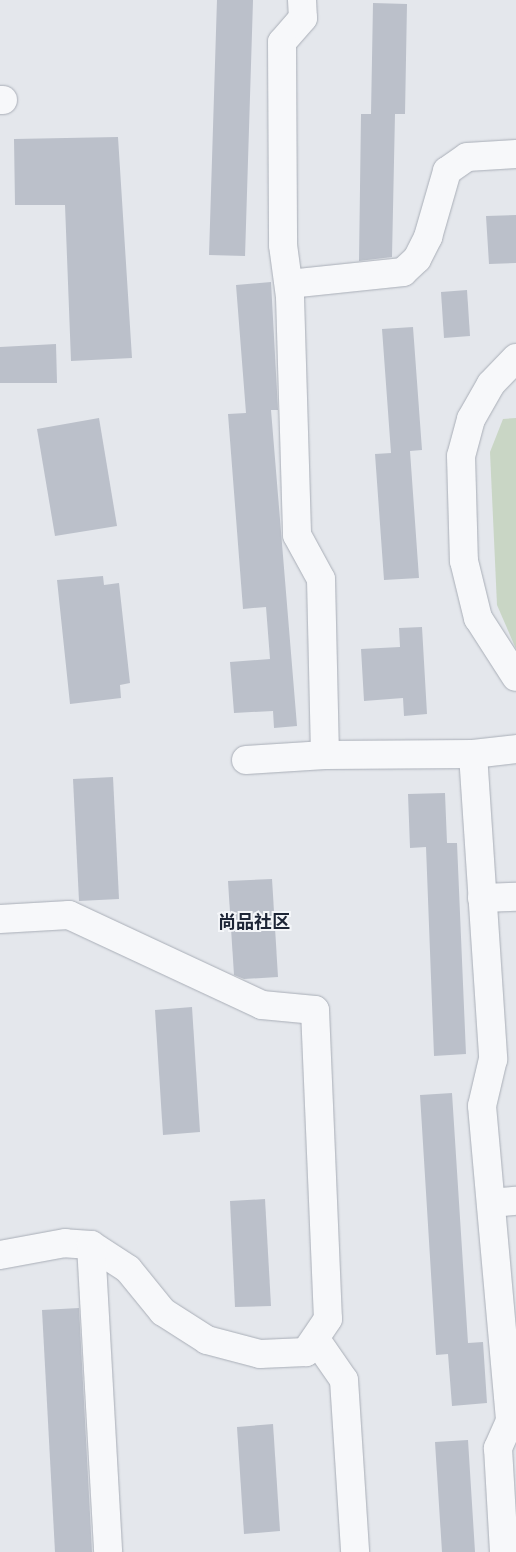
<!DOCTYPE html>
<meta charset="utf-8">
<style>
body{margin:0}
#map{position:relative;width:516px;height:1552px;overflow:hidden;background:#e4e7ec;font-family:"Varela Round","Noto Sans SC",sans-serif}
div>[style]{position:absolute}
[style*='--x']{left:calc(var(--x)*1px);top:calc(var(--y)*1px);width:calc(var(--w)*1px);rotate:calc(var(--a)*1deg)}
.green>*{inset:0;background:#c9d6c5}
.building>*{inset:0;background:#bbc0ca}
.roads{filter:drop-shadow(0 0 1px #a9aeb7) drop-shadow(0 0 1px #a9aeb7)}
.minor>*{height:28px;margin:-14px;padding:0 14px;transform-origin:14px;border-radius:14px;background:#f7f8fa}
span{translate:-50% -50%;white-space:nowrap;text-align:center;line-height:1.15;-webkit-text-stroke:4px #f4f6f9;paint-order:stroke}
.quarter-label{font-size:18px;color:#1d2536;font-weight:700}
</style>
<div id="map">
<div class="green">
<i style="clip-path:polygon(516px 418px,516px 649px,497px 605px,490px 452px,503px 419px)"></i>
</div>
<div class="building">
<i style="clip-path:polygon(217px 0,253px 0,245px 256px,209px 255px)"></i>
<i style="clip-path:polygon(373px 3px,407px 4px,405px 114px,395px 114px,392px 257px,359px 261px,361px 114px,371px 114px)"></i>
<i style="clip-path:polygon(118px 137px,132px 358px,71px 361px,65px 205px,15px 205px,14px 139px)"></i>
<i style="clip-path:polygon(516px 215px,516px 263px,489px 264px,486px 216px)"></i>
<i style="clip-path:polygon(271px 282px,278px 410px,271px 410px,297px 726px,274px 728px,273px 711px,234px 713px,230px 662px,270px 659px,266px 607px,243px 609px,228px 414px,246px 413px,236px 285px)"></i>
<i style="clip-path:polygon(467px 290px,470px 336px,444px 338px,441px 292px)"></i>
<i style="clip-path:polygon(413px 327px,422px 450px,410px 451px,419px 578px,384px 580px,375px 454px,391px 453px,382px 329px)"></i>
<i style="clip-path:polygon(56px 344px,57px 383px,0 383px,0 347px)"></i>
<i style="clip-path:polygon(99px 418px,117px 526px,55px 536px,37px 429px)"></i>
<i style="clip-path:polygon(103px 576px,104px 585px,119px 583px,130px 683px,120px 685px,121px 698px,70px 704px,57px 580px)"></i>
<i style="clip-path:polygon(422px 627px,427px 714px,404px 716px,403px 698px,364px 701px,361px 649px,400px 647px,399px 628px)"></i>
<i style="clip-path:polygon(113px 777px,119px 899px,79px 901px,73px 779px)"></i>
<i style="clip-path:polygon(445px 793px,447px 843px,457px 843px,466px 1054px,434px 1056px,426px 847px,410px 848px,408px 794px)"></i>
<i style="clip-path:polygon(272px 879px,278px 977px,244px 979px,234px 975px,228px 881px)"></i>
<i style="clip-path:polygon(192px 1007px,200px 1132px,163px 1135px,155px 1010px)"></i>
<i style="clip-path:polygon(452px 1093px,468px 1343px,483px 1342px,487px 1403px,452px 1406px,448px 1354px,436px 1355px,420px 1095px)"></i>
<i style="clip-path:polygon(265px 1199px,271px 1306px,235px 1307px,230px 1201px)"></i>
<i style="clip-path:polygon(79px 1308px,92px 1552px,55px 1552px,42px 1310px)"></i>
<i style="clip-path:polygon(273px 1424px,280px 1531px,244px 1534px,237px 1427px)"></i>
<i style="clip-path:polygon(468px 1440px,475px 1552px,442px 1552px,435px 1442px)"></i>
</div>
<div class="roads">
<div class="minor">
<i style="--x:302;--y:0;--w:18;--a:87"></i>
<i style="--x:303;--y:18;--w:32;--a:131"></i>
<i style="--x:282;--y:42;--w:203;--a:89.7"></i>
<i style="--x:283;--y:245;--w:52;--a:82.3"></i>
<i style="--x:290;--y:297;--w:238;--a:88.3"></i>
<i style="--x:297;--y:535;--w:50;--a:61.4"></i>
<i style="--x:321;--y:579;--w:176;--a:88.7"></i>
<i style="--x:0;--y:100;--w:3;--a:0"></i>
<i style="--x:289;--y:284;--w:115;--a:-6"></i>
<i style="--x:403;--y:272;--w:19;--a:-43"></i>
<i style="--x:417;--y:259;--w:25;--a:-63"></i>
<i style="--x:428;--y:237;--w:69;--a:-73.9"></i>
<i style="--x:447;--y:171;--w:24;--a:-35"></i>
<i style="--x:467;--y:157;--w:49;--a:-3.5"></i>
<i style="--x:516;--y:358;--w:36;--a:134"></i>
<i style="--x:491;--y:384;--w:40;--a:119.7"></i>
<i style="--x:471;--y:419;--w:38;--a:105"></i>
<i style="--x:461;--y:456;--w:105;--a:88.4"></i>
<i style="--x:464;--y:561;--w:59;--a:76.2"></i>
<i style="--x:478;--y:618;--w:70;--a:57.2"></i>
<i style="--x:473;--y:754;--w:306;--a:86.2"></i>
<i style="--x:493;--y:1059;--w:48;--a:103.2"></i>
<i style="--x:482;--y:1106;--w:316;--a:84.9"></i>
<i style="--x:510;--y:1421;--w:30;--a:114"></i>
<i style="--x:498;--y:1448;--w:104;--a:86.7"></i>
<i style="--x:246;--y:760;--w:79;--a:-3.6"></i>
<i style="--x:325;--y:755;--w:148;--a:-0.4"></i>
<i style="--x:473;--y:754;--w:43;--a:-6.6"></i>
<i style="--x:482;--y:898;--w:34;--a:-2"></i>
<i style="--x:0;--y:919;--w:69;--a:-3.3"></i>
<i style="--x:69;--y:915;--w:213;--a:25"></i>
<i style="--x:262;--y:1005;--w:53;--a:5.4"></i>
<i style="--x:315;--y:1010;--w:309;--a:87.6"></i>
<i style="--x:328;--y:1319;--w:40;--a:124"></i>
<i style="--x:306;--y:1352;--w:46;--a:177.5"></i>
<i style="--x:260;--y:1354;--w:55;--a:-165.2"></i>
<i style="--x:207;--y:1340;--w:52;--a:-147.5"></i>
<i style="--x:163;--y:1312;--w:55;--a:-129.1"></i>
<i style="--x:128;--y:1269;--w:44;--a:-147"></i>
<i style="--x:91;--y:1245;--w:26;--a:-176"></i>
<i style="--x:65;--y:1243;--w:66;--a:169.5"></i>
<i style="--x:491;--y:1203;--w:25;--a:-5"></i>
<i style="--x:91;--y:1245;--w:307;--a:86.8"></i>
<i style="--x:317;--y:1341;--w:47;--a:55.3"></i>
<i style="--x:344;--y:1380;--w:172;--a:86.3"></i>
</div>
</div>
<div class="quarter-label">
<span style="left:254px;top:922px">尚品社区</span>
</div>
</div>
